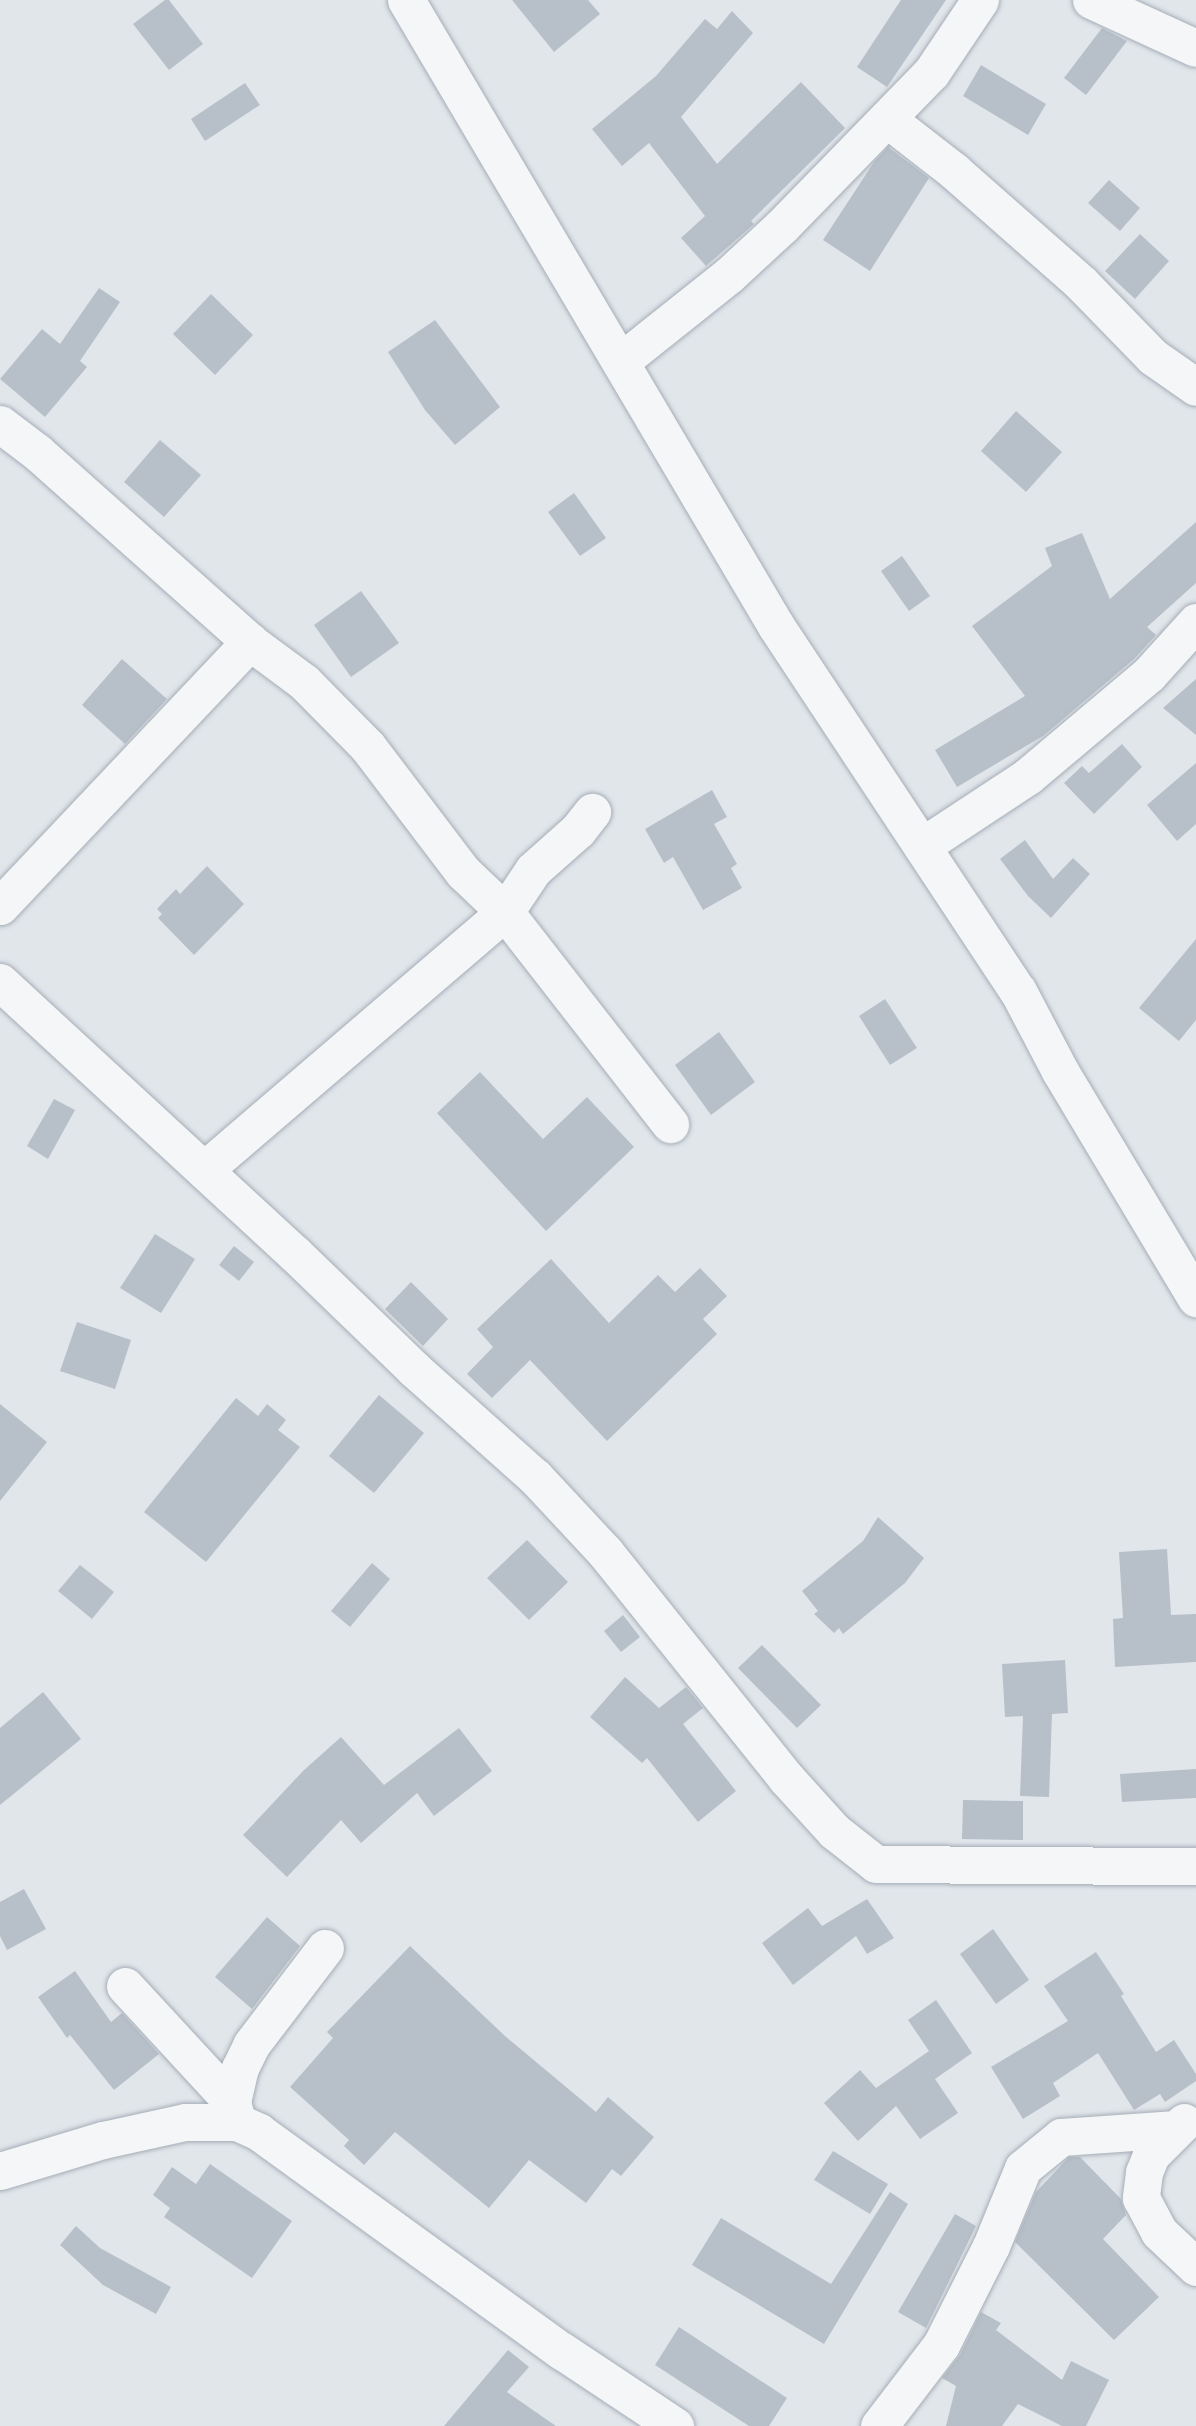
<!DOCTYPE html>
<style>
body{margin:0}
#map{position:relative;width:1196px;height:2426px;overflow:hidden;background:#e1e6eb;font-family:"Open Sans",sans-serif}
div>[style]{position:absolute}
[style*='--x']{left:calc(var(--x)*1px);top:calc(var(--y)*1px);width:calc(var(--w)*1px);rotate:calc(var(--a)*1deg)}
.building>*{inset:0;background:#b7c0c9}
.roads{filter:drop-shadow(0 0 2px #a5adb6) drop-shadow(0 0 2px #a5adb6)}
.minor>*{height:37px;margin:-18.5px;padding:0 18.5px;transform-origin:18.5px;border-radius:18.5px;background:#f4f6f8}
span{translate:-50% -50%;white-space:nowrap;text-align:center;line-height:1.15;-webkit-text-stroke:7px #f0f4f8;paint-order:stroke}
</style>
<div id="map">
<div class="building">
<i style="clip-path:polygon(165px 0,169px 0,203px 44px,169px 70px,133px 24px)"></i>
<i style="clip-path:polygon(512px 0,588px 0,600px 14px,554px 52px)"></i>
<i style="clip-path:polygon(901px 0,946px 0,887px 87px,857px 67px)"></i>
<i style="clip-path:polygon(732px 11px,753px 33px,681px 117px,717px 164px,801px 82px,845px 128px,751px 221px,754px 224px,706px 266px,681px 238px,705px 216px,649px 143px,622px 166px,592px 129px,656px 76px,705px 19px,717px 29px)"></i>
<i style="clip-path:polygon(1102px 28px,1127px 41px,1086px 95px,1064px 78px)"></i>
<i style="clip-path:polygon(981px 65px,1046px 104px,1028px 135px,963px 96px)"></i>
<i style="clip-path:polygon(245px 83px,260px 105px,205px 141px,191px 119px)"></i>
<i style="clip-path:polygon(888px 147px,929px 178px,870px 271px,823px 240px,874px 162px)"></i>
<i style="clip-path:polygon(1109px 180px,1140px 208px,1120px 231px,1088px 203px)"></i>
<i style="clip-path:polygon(1140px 234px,1169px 261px,1135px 299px,1105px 271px)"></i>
<i style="clip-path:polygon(99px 288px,120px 302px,80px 361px,87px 367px,45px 417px,0 379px,42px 329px,60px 344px)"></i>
<i style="clip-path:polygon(211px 294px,253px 335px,215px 375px,173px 334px)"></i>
<i style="clip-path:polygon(435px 320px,500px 407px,455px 445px,425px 410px,388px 352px)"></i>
<i style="clip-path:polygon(1016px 411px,1062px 452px,1026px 492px,981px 451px)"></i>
<i style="clip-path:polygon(160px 440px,201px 475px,164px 517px,124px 482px)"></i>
<i style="clip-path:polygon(574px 493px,606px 538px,580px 556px,548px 512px)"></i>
<i style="clip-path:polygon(1196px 522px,1196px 583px,1147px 627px,1156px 635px,1134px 659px,1043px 736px,957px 787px,935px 750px,1025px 696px,972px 626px,1052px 566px,1045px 548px,1082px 533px,1110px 599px)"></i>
<i style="clip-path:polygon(902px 556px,930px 596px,909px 611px,881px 571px)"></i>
<i style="clip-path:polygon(361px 591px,399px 643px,351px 677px,314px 625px)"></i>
<i style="clip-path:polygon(122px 659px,167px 699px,125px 744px,82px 705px)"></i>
<i style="clip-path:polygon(1196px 679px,1196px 735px,1163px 708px)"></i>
<i style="clip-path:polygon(1122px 744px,1142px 767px,1094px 814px,1064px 783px,1082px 766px,1089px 773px)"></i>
<i style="clip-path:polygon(1196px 763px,1196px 824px,1177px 841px,1147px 805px)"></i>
<i style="clip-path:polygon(712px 790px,727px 817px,714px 824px,737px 864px,731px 868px,742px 888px,703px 910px,673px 857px,664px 863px,645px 829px)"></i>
<i style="clip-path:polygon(1025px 840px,1053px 879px,1073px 858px,1090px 874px,1051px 918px,1028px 896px,1000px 859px)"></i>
<i style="clip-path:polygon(207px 866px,244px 904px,194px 955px,158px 918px,162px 914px,157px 909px,176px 889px,180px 894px)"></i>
<i style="clip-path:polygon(1196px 939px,1196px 1020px,1179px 1041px,1139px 1008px)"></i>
<i style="clip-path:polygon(885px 999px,917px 1048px,890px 1065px,859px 1016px)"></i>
<i style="clip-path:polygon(719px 1032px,755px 1082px,711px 1115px,675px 1065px)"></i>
<i style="clip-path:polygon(480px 1072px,543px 1139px,587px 1097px,634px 1147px,546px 1231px,437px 1113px)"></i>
<i style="clip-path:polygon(54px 1099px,75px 1110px,48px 1159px,27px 1146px)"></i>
<i style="clip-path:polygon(155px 1234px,195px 1259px,161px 1313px,120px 1288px)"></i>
<i style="clip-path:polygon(234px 1246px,254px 1262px,239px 1281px,219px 1265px)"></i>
<i style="clip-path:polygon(551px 1259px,609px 1323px,658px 1275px,675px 1292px,700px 1268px,727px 1296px,703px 1319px,717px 1334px,607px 1441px,530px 1360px,492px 1398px,467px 1374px,493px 1347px,477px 1329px)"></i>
<i style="clip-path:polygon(411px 1282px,448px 1319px,423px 1346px,385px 1309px)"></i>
<i style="clip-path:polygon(77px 1322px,131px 1340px,115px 1389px,60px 1371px)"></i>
<i style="clip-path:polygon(379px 1395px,424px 1433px,374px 1493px,329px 1456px)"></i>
<i style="clip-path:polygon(236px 1398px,258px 1416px,267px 1404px,286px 1420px,278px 1430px,300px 1447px,206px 1562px,144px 1512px)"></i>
<i style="clip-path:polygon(0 1404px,47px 1442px,0 1501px)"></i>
<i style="clip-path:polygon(878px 1517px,924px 1558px,905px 1583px,843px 1634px,839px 1628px,834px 1633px,814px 1614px,818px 1611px,802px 1591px,863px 1541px)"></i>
<i style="clip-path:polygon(527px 1540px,568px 1582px,529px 1620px,487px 1578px)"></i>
<i style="clip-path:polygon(1167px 1549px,1171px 1615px,1196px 1614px,1196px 1662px,1115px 1667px,1113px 1619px,1123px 1618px,1119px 1552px)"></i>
<i style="clip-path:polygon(372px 1563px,390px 1579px,350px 1627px,331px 1611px)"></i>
<i style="clip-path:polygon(80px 1565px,114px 1592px,92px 1619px,58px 1591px)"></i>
<i style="clip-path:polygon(623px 1615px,640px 1637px,621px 1652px,604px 1631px)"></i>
<i style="clip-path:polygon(762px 1645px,821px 1705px,797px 1728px,738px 1668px)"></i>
<i style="clip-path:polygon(1065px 1660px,1068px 1713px,1052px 1714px,1049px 1797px,1020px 1796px,1023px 1716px,1005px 1717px,1002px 1664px)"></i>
<i style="clip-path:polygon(625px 1677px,659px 1708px,686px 1687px,703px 1708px,683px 1724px,736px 1791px,698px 1822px,647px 1758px,642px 1763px,590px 1717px)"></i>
<i style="clip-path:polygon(43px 1692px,81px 1739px,0 1805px,0 1728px)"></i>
<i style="clip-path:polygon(459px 1728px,492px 1771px,434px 1816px,417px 1793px,361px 1843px,341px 1820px,287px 1877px,243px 1835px,303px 1771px,341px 1737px,384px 1785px)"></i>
<i style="clip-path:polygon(1196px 1769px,1196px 1798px,1122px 1802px,1120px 1774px)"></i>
<i style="clip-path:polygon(963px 1800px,1023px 1801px,1023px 1840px,962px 1839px)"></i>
<i style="clip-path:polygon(24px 1889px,46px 1929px,7px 1950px,0 1936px,0 1902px)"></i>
<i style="clip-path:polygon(867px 1899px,894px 1938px,867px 1954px,856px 1936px,793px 1985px,762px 1943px,808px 1908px,822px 1926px)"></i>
<i style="clip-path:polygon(267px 1917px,300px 1946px,252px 2009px,215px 1977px)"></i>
<i style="clip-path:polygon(993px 1929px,1029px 1980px,996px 2004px,960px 1954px)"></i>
<i style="clip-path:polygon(410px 1946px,505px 2036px,596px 2112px,608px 2097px,654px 2137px,621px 2176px,612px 2169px,586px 2203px,529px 2160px,489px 2208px,395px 2132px,364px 2165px,344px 2146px,349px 2140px,290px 2087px,333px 2038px,327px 2032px)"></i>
<i style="clip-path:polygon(1096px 1952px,1124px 1994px,1121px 1996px,1156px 2052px,1174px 2040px,1196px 2074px,1196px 2081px,1165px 2102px,1160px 2094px,1134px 2110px,1098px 2053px,1053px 2083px,1060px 2096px,1023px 2119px,991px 2067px,1068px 2021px,1044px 1986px)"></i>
<i style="clip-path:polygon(75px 1971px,111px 2022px,122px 2013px,159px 2054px,114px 2090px,70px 2035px,67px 2038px,38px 1997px)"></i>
<i style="clip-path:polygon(936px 2000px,972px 2053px,935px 2079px,958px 2113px,920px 2139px,896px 2106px,858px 2141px,824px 2103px,860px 2070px,876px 2088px,929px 2051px,908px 2020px)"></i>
<i style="clip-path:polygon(833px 2151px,888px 2184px,870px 2214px,814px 2180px)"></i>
<i style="clip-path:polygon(1069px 2157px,1080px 2157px,1121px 2199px,1126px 2215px,1103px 2239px,1159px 2297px,1114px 2340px,1015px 2242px,1036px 2192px)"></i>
<i style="clip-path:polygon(210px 2164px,292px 2221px,252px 2278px,164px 2217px,170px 2208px,153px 2195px,172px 2167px,196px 2184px)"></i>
<i style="clip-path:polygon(890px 2192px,908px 2204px,824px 2344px,692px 2265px,721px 2218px,831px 2284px)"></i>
<i style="clip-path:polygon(955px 2214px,976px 2226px,926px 2328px,898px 2312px)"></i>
<i style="clip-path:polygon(76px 2226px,100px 2248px,171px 2287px,156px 2314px,103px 2285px,60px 2245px)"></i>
<i style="clip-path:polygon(981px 2312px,1001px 2323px,996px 2330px,1062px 2380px,1071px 2361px,1109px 2380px,1086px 2426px,1062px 2426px,1018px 2404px,1002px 2426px,946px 2426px,956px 2386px,942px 2378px,960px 2355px)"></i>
<i style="clip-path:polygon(679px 2327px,787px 2398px,769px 2426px,749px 2426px,655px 2365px)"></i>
<i style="clip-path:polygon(508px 2350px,529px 2367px,507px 2392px,556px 2426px,444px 2426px)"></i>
</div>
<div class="roads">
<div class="minor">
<i style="--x:406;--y:0;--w:727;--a:59.41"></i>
<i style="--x:776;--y:626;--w:438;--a:56.5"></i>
<i style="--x:1018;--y:991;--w:90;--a:62.3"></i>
<i style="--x:1060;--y:1071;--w:265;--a:59.1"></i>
<i style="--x:1091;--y:0;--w:115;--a:24.6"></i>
<i style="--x:887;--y:119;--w:85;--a:37.8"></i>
<i style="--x:954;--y:171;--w:169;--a:41.4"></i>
<i style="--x:1081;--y:283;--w:103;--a:45.8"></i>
<i style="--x:1153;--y:357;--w:52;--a:34.9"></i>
<i style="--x:621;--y:361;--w:138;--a:-38.5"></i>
<i style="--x:729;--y:275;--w:72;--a:-42.8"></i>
<i style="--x:782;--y:226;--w:214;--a:-45.8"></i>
<i style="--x:931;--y:73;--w:88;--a:-56.1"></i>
<i style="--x:0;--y:424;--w:46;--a:37.1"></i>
<i style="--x:37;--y:452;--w:285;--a:41.7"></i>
<i style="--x:922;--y:846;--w:127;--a:-33.4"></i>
<i style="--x:1028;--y:776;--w:158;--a:-40.1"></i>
<i style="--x:1149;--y:674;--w:70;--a:-47.9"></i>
<i style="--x:0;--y:906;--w:364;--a:-46.6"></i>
<i style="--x:250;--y:642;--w:67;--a:36.5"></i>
<i style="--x:304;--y:682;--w:91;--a:45.4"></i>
<i style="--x:368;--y:747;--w:157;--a:52.8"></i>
<i style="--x:463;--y:872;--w:58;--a:43.6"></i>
<i style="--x:505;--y:912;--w:269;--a:52.1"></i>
<i style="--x:0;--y:982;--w:401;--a:42.7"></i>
<i style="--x:295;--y:1254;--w:165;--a:44"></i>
<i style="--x:414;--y:1369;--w:162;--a:41.8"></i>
<i style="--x:535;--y:1477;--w:103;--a:47"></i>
<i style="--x:605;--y:1552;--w:290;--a:51.3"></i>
<i style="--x:786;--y:1778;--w:72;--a:47.8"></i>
<i style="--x:834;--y:1831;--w:53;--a:38.2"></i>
<i style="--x:876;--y:1864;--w:320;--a:0.4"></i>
<i style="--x:204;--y:1170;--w:396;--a:-40.6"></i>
<i style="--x:505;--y:912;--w:50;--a:-56.3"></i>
<i style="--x:533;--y:870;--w:60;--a:-41.6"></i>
<i style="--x:578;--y:830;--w:23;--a:-52"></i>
<i style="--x:125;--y:1986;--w:158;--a:47.3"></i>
<i style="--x:232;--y:2102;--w:20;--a:75"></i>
<i style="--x:232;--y:2102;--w:35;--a:-77"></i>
<i style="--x:240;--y:2068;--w:25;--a:-64"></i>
<i style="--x:251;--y:2045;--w:122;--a:-52.7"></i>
<i style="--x:1184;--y:2122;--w:47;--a:135"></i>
<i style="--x:1151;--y:2155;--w:18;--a:112"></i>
<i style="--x:1144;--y:2172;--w:26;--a:97"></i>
<i style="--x:1141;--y:2198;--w:38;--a:62"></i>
<i style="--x:1159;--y:2232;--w:51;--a:43.4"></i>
<i style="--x:0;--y:2171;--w:108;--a:-16.8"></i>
<i style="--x:103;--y:2140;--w:84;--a:-12.4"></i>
<i style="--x:185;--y:2122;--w:52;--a:0"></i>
<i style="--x:237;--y:2122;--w:24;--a:24"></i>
<i style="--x:259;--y:2132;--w:374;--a:35.9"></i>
<i style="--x:562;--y:2351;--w:136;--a:33.6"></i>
<i style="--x:879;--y:2426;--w:102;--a:-52.6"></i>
<i style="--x:941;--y:2345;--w:111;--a:-63.2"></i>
<i style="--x:991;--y:2246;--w:84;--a:-67.7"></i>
<i style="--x:1023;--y:2168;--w:49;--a:-39.2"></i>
<i style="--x:1061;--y:2137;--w:115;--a:-4"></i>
</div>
</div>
</div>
